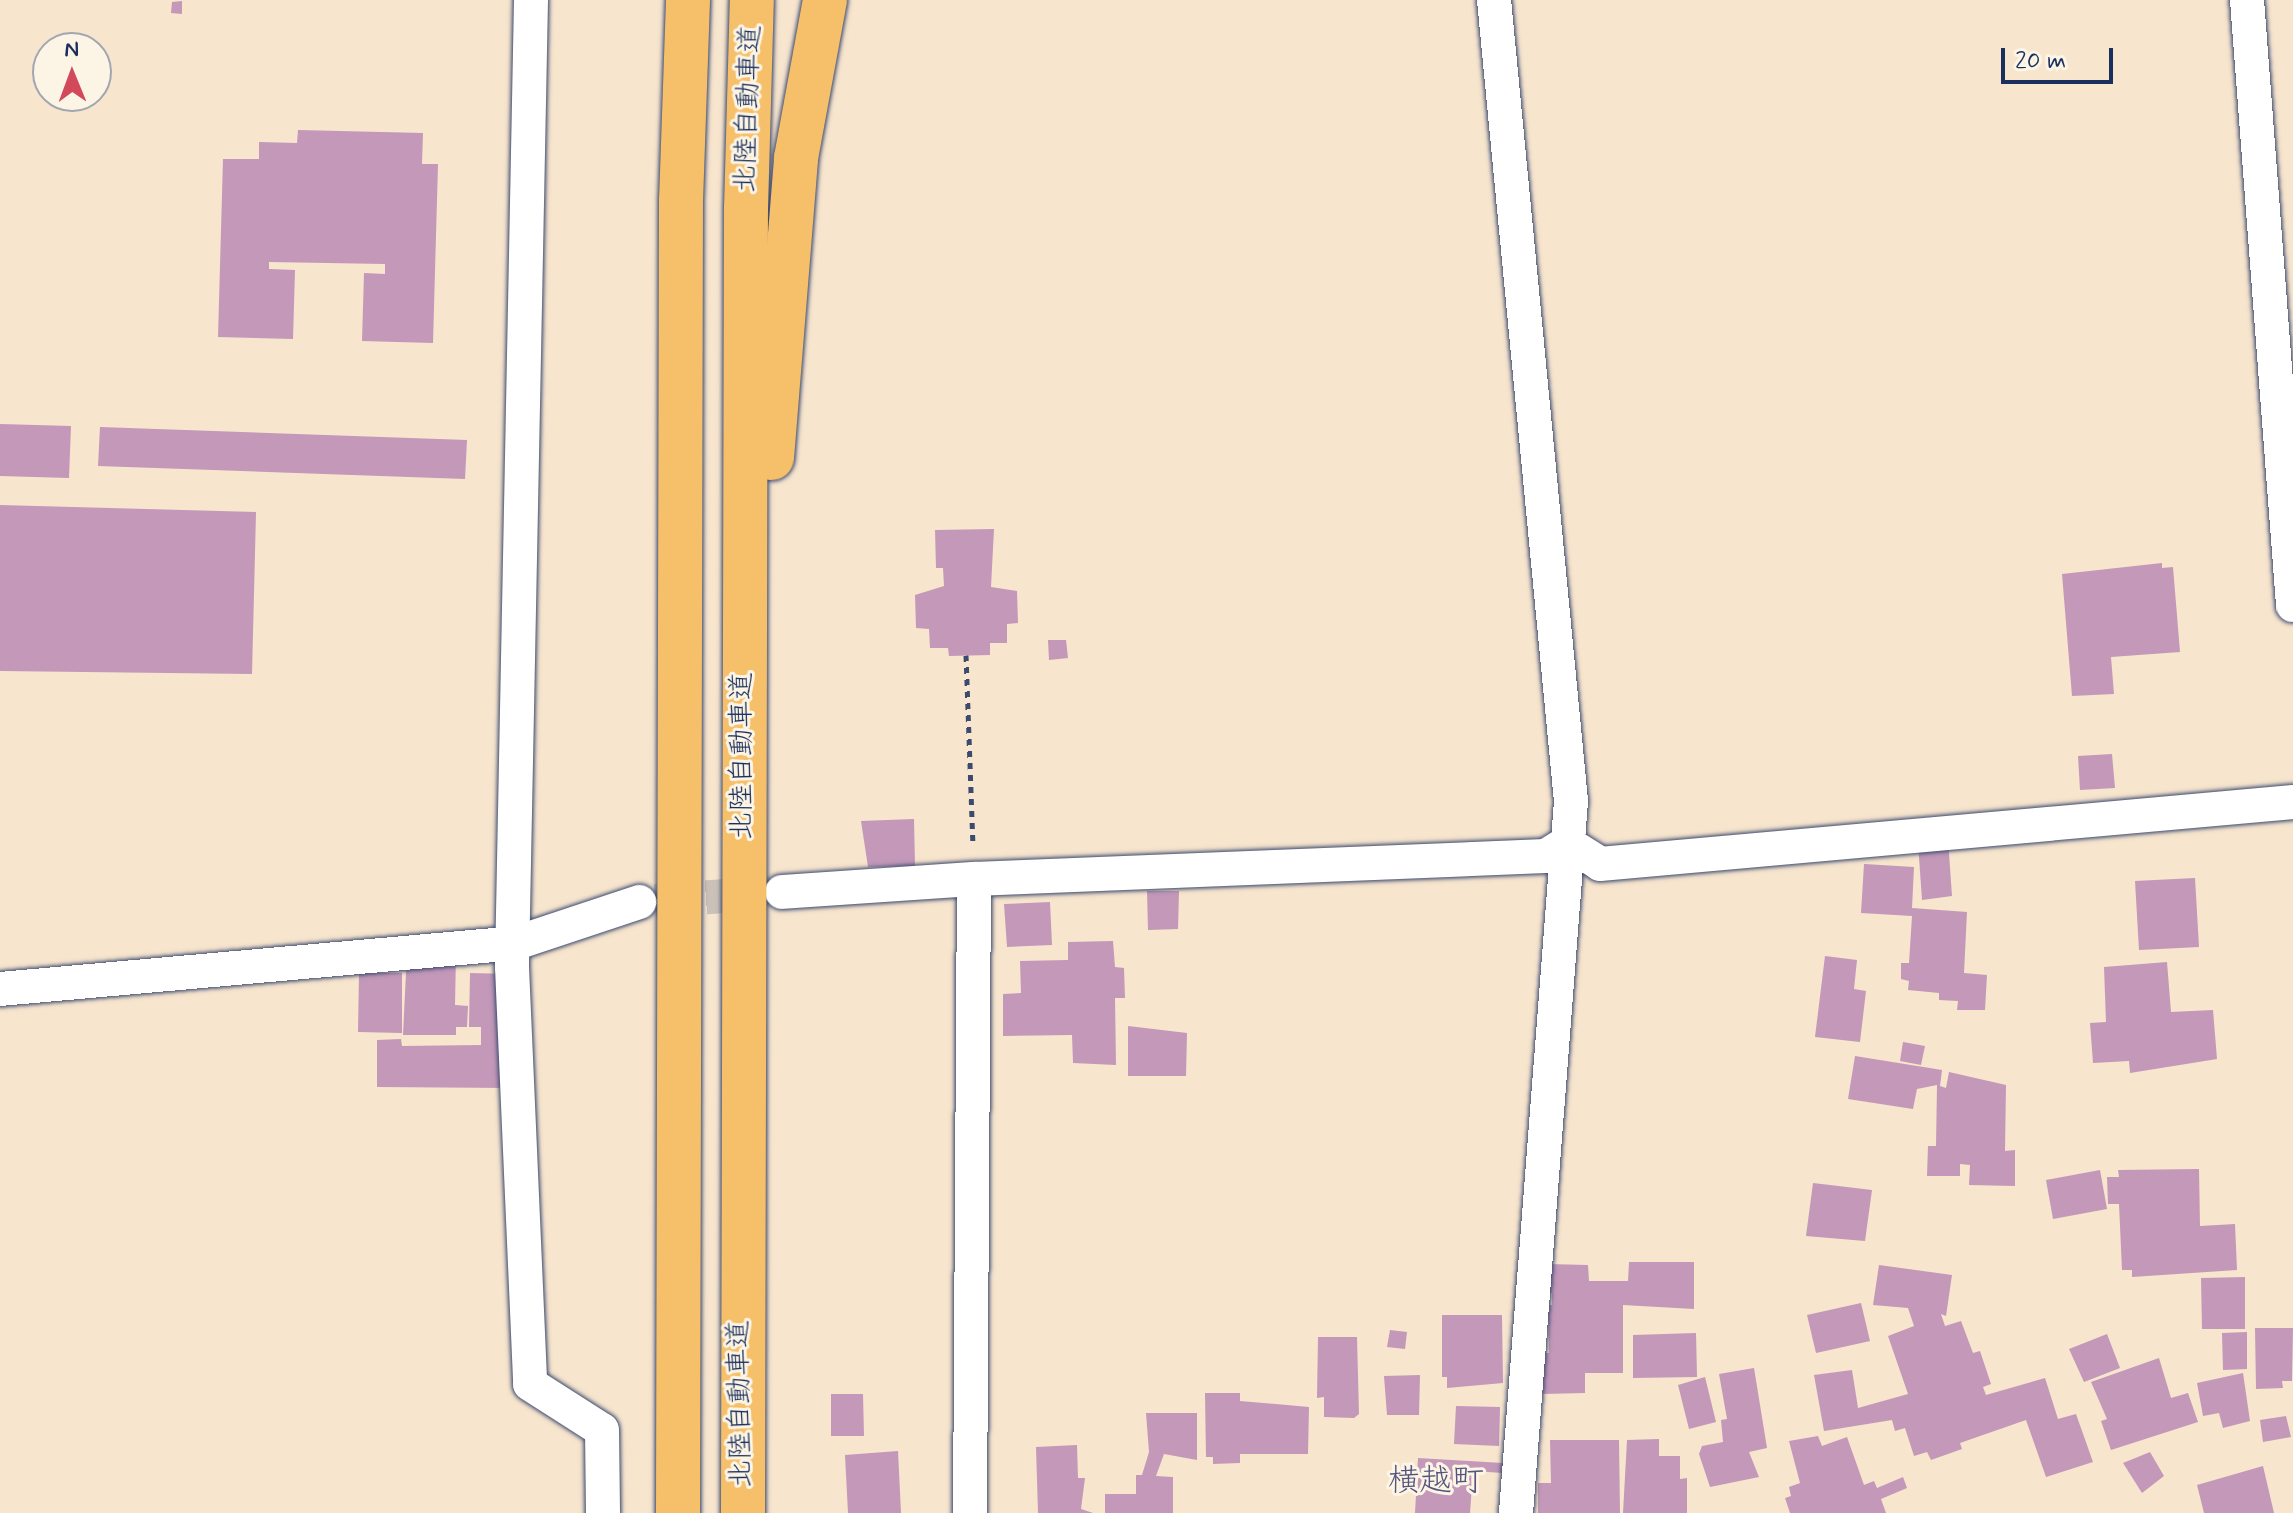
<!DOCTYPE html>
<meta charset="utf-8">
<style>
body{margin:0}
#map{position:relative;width:2293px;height:1513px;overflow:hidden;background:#f7e5ce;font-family:Mynerve,"Klee One",sans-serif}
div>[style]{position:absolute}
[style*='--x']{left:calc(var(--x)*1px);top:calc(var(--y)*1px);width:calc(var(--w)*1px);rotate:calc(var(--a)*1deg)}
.building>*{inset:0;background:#c398b9}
.minor-tunnel>*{height:34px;margin-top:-17px;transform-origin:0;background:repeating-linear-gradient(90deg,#cbc1b8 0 34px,transparent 0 51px)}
.path>*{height:5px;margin-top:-2.5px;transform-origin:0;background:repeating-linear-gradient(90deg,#3c4a6f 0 6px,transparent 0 12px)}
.roads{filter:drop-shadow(0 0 2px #3c4a6f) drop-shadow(0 0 2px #3c4a6f)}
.minor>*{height:34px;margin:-17px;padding:0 17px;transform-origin:17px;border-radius:17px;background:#fff}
.motorway>*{height:44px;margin:-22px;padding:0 22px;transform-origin:22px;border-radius:22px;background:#f6c06b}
span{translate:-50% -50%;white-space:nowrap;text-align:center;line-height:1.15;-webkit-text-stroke:6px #fcf5e5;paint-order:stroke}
.street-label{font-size:28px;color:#1b2f5e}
.quarter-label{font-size:32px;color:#56547e}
.north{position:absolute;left:32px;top:32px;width:80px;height:80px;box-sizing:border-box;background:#fcf5e5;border:2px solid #a2a6af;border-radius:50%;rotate:359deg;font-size:22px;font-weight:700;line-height:32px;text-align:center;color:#1b2f5e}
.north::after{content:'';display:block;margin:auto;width:28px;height:36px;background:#d1495b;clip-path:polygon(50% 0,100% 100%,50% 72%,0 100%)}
.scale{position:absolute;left:2001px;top:48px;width:112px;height:36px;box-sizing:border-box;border:4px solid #1b2f5e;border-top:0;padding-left:10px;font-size:24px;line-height:28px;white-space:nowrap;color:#1b2f5e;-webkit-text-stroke:6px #fcf5e5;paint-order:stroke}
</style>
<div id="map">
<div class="building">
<i style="clip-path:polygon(182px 1px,182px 14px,171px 13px,172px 2px)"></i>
<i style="clip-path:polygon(298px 130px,423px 133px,422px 164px,438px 164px,433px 343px,362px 341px,364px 273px,385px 274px,385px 264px,269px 262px,269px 269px,295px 270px,293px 339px,218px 337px,223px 159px,259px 159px,259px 142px,297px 143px)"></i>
<i style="clip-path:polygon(0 424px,71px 426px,69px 478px,0 476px)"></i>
<i style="clip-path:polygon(100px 427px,467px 440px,465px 479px,98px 466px)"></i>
<i style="clip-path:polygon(0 505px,256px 512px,252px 674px,0 671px)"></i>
<i style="clip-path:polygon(994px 529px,991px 587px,1017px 591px,1018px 623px,1007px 624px,1007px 643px,990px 643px,990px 655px,949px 656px,948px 648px,930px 648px,929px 629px,916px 628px,915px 595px,944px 586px,943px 568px,936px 568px,935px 530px)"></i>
<i style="clip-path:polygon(2162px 563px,2162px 568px,2173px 567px,2180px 652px,2111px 657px,2114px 694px,2072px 696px,2062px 574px)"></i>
<i style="clip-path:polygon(1048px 640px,1066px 640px,1068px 658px,1049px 660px)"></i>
<i style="clip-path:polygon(2112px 754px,2115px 788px,2080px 790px,2078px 756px)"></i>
<i style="clip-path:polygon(914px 819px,915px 866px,868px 867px,861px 821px)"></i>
<i style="clip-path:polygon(1948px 839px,1952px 896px,1922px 900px,1918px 843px)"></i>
<i style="clip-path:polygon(1864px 864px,1914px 867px,1912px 908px,1967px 912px,1964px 973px,1987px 975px,1985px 1010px,1957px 1010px,1958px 1001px,1939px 1000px,1939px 993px,1908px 990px,1909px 981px,1901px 979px,1901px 963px,1909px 963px,1912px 916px,1861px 913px)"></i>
<i style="clip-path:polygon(2195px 878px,2199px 947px,2139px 950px,2135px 881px)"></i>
<i style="clip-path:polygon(1147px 891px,1179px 891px,1178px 929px,1148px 930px)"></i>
<i style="clip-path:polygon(1050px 902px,1052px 945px,1007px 947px,1004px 904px)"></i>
<i style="clip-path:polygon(1113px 941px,1115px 967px,1124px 968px,1125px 998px,1115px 998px,1116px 1065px,1073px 1063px,1072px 1035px,1003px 1036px,1003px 994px,1021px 993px,1020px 961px,1068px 960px,1068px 942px)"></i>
<i style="clip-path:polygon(407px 952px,456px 954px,455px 1005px,468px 1006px,467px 1027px,456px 1027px,456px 1035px,403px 1035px)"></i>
<i style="clip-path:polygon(1825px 956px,1857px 960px,1854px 989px,1866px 991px,1860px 1042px,1815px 1037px)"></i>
<i style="clip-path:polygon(2167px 962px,2171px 1012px,2213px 1010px,2217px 1059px,2130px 1073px,2129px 1061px,2093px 1063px,2090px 1023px,2106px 1022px,2104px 967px)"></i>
<i style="clip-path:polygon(359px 973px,402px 973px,402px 1033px,358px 1032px)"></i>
<i style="clip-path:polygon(470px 973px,514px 974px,523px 1088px,377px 1087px,377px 1040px,401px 1039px,402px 1046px,481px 1045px,481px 1027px,469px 1027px)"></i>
<i style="clip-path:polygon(1128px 1026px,1187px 1033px,1186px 1076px,1128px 1076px)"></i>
<i style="clip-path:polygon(1903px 1042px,1925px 1046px,1921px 1065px,1900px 1061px)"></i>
<i style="clip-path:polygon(1855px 1056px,1942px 1070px,1940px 1086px,1946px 1088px,1949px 1072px,2006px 1085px,2005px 1151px,2015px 1150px,2015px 1186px,1969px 1185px,1970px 1165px,1960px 1164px,1960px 1176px,1927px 1176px,1928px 1146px,1936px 1146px,1937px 1085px,1917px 1089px,1913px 1109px,1848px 1099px)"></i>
<i style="clip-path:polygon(2199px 1169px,2200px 1226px,2235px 1224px,2237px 1270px,2132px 1277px,2132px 1270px,2122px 1270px,2119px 1204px,2108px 1204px,2107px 1177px,2119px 1177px,2118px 1170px)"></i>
<i style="clip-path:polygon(2100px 1170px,2107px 1209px,2053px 1219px,2046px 1180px)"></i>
<i style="clip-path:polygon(1813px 1183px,1872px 1190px,1865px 1241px,1806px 1236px)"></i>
<i style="clip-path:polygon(1629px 1262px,1694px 1262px,1694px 1309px,1623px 1305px,1623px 1373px,1585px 1373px,1585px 1393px,1543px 1394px,1542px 1353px,1549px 1353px,1548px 1305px,1552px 1305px,1552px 1293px,1545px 1294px,1546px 1264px,1588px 1265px,1589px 1281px,1628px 1281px)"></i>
<i style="clip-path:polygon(1879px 1265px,1952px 1275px,1946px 1316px,1941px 1314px,1945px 1326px,1961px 1321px,1973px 1353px,1980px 1351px,1991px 1384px,1983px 1387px,1986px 1395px,2045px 1378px,2058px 1419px,2076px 1414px,2093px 1462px,2046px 1477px,2026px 1420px,1960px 1443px,1962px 1449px,1931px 1460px,1927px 1452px,1914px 1456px,1905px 1428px,1895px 1431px,1892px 1420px,1824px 1431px,1814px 1375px,1852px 1370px,1858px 1408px,1908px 1394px,1888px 1336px,1914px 1326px,1908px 1308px,1873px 1305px)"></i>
<i style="clip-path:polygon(2245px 1277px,2245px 1329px,2202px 1329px,2201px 1278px)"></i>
<i style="clip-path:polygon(1861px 1303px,1870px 1341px,1816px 1353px,1807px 1315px)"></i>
<i style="clip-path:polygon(1442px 1315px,1502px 1315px,1503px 1383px,1447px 1388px,1447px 1377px,1442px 1377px)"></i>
<i style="clip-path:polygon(2255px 1328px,2293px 1328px,2292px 1381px,2282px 1381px,2283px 1388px,2256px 1389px)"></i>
<i style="clip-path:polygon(1390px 1330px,1407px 1332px,1405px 1349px,1387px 1347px)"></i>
<i style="clip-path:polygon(2247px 1332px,2247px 1369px,2223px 1370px,2222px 1333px)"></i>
<i style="clip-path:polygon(1696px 1333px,1697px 1377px,1633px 1378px,1633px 1335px)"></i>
<i style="clip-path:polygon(2107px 1334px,2120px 1368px,2084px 1382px,2069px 1349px)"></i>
<i style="clip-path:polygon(1318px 1337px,1357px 1337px,1359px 1414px,1354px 1418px,1324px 1417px,1324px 1397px,1317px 1398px)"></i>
<i style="clip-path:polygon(2159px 1358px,2171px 1398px,2188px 1393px,2198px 1422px,2111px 1450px,2101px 1421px,2107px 1419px,2091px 1382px)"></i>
<i style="clip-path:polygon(1754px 1368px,1767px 1448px,1749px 1452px,1759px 1477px,1710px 1487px,1699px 1454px,1702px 1446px,1723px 1442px,1721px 1420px,1727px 1419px,1719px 1374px)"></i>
<i style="clip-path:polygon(2243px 1373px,2250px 1421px,2223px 1428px,2219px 1413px,2203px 1416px,2197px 1383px)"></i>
<i style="clip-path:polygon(1420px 1375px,1419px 1415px,1387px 1415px,1384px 1376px)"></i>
<i style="clip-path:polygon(1705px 1377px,1716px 1422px,1689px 1429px,1678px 1385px)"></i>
<i style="clip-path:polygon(1205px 1393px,1240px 1393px,1240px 1401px,1309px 1407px,1308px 1454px,1240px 1454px,1240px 1463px,1213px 1464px,1213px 1457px,1206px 1457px)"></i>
<i style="clip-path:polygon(831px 1394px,863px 1394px,864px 1436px,831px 1436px)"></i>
<i style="clip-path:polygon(1456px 1406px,1500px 1407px,1499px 1446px,1454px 1444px)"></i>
<i style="clip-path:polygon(1146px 1413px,1197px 1413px,1197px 1460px,1164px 1454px,1156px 1476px,1173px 1477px,1173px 1513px,1105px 1513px,1105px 1494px,1136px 1494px,1136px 1475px,1142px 1475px,1149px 1452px)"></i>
<i style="clip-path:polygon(2286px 1416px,2291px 1437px,2263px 1442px,2260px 1420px)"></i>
<i style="clip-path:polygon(1818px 1436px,1822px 1446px,1847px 1437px,1864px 1485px,1874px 1481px,1877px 1488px,1903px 1477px,1907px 1488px,1881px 1499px,1886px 1513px,1790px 1513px,1785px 1498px,1791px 1496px,1789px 1487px,1800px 1483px,1789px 1441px)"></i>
<i style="clip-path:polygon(1659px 1439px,1659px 1456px,1680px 1456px,1680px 1479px,1687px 1478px,1687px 1513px,1623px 1513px,1627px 1440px)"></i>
<i style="clip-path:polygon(1550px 1440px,1619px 1440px,1620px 1513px,1538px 1513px,1538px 1483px,1551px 1483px)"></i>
<i style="clip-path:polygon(1077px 1445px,1078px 1478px,1085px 1478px,1081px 1509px,1093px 1513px,1038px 1513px,1036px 1447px)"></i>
<i style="clip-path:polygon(898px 1451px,901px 1513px,848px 1513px,845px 1455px)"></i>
<i style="clip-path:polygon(2150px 1452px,2164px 1476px,2142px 1493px,2123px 1463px)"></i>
<i style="clip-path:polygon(1418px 1458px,1503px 1463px,1503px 1473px,1473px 1471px,1470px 1513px,1415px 1513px)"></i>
<i style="clip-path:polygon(2263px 1466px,2274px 1513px,2204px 1513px,2197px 1485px)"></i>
</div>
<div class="minor-tunnel">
<i style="--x:655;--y:901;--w:111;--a:-4.1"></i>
</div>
<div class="path">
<i style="--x:966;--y:655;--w:191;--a:87.9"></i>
</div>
<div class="roads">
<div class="minor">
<i style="--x:531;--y:0;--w:967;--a:91.13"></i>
<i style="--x:512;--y:967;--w:417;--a:87.5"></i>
<i style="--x:530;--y:1384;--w:85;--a:32.6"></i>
<i style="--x:602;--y:1430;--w:83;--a:89.3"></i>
<i style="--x:1494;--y:0;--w:805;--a:84.51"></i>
<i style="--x:1571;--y:801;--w:714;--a:94.42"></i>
<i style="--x:2247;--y:0;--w:607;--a:85.65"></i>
<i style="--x:1567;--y:843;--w:39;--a:32"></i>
<i style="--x:1600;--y:864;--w:696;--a:-5.11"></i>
<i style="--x:782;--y:892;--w:192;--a:-3.9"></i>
<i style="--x:0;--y:989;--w:518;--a:-5.09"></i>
<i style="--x:516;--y:943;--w:130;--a:-18.4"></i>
<i style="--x:970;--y:1513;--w:634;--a:-89.64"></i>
<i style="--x:974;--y:879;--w:572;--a:-2.3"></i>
<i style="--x:1546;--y:856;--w:25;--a:-32"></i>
</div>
<div class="motorway">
<i style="--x:772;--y:458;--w:301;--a:-85.4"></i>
<i style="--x:796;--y:158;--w:161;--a:-79.6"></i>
<i style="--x:678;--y:1513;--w:1312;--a:-89.87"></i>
<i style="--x:681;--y:201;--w:201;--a:-88"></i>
<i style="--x:743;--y:1513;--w:1304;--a:-89.87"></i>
<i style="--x:746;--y:209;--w:209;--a:-88.4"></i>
</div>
</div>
<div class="street-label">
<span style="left:749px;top:109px;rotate:-88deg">北陸自動車道</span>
<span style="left:743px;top:756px;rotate:-90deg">北陸自動車道</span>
<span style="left:741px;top:1404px;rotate:-91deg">北陸自動車道</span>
</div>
<div class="quarter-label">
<span style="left:1436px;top:1481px">横越町</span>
</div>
<div class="north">N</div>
<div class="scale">20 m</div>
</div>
